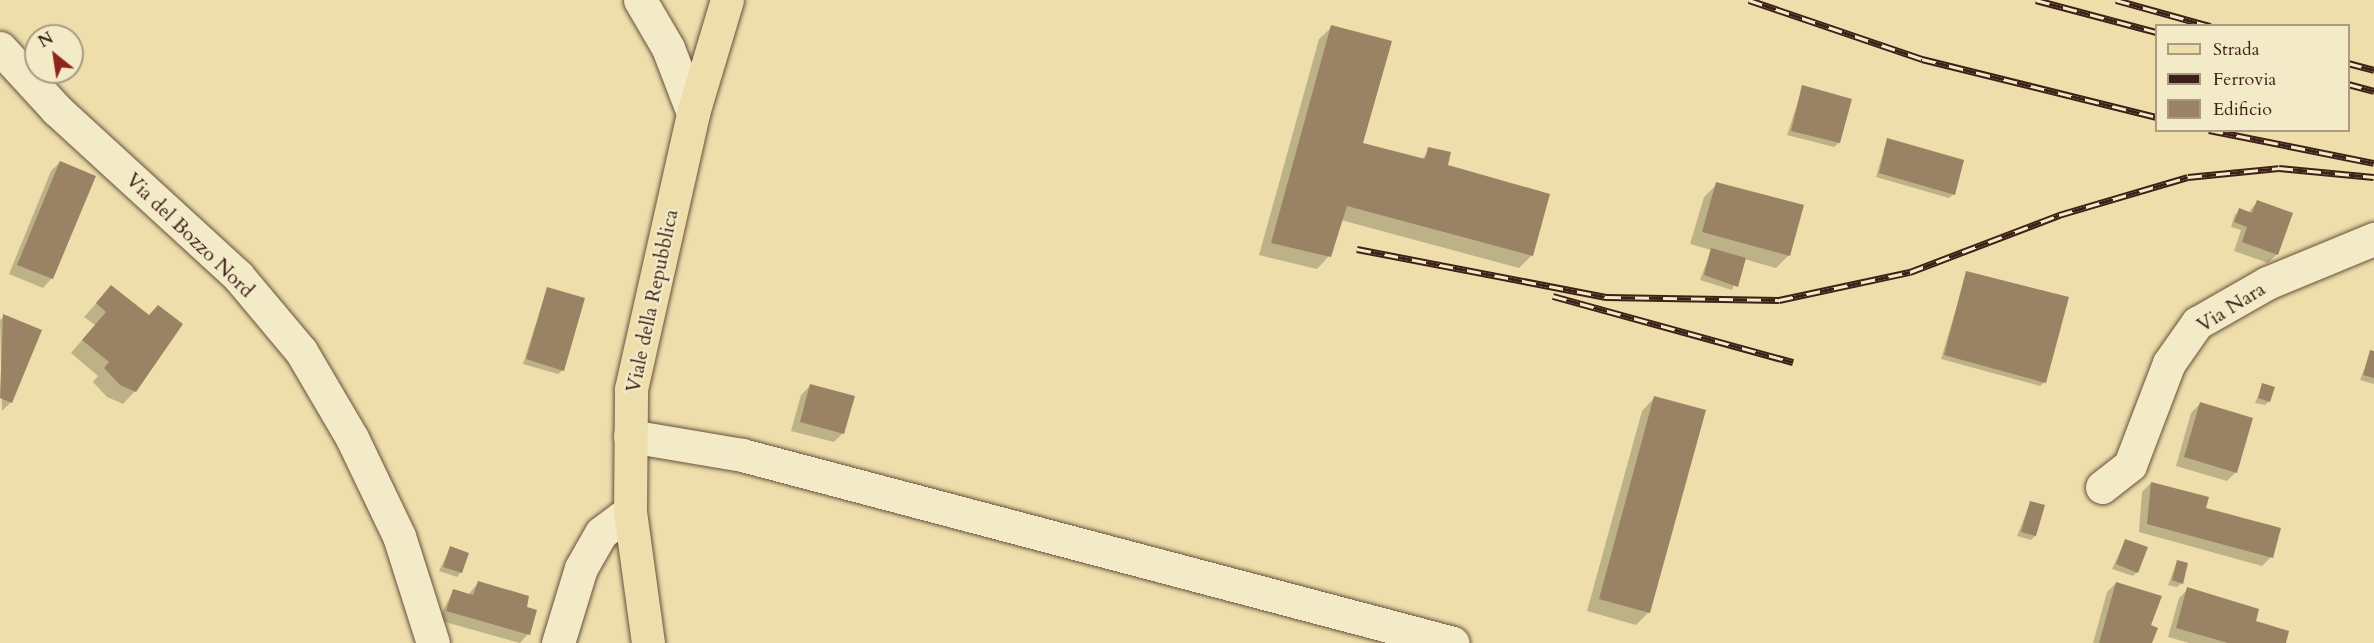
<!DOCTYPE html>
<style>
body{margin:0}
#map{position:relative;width:2374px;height:643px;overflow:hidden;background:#eddeab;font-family:Cardo,serif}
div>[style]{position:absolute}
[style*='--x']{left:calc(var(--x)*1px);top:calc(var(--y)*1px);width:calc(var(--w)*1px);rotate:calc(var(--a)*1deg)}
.shadow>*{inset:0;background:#0003}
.building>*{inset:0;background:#998364}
.roads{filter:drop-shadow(0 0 2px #69503c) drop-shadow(0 0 2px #69503c)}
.minor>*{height:33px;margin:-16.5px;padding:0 16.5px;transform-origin:16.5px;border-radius:16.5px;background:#f3eac8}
.major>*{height:33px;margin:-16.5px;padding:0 16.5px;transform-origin:16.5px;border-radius:16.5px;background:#eddeab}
.rail>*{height:7px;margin-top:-3.5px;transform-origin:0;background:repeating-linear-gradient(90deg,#f3eac8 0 14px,#3d2117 0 28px);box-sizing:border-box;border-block:2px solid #3d2117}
span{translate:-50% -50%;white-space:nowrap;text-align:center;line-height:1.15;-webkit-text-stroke:4.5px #f3eac8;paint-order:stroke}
.street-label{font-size:20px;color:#3d2117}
.legend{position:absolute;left:2155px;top:24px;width:195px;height:108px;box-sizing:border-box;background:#f3eac8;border:2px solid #aa9a81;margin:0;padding:8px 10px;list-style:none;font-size:18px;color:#3d2117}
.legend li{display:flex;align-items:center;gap:12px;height:30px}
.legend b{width:30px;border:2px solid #aa9a81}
.north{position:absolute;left:24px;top:24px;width:60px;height:60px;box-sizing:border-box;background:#f3eac8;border:2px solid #aa9a81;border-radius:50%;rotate:330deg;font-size:16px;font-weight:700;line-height:24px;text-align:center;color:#3d2117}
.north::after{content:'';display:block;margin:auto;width:21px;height:27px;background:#8f2418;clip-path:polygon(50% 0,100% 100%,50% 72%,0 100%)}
</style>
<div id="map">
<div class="shadow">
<i style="clip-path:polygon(1332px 27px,1362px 144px,1422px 160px,1429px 149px,1532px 255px,1519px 268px,1341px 220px,1329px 256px,1317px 269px,1259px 255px,1319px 39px)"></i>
<i style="clip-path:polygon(1803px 87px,1839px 143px,1834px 147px,1787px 135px)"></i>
<i style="clip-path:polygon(1887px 139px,1954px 194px,1949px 198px,1876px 177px)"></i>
<i style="clip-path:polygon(60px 162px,52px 278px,43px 288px,9px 274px,51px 171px)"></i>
<i style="clip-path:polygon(1717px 184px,1789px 255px,1776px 268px,1744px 259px,1732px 290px,1700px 280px,1711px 250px,1690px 244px,1704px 197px)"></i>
<i style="clip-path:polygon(2257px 202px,2277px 254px,2268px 263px,2234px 251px,2241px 230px,2231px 227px,2235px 214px,2248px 213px)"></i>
<i style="clip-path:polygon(1967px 273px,2045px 382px,2040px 386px,1941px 359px)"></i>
<i style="clip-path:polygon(111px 287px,135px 391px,123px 404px,107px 397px,93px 382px,98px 376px,71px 353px,95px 325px,84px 317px)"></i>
<i style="clip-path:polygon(547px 289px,563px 370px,558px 374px,523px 364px)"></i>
<i style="clip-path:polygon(4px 316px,11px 402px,2px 411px,0 320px)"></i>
<i style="clip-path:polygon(2371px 352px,2374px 353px,2374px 384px,2360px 380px)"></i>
<i style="clip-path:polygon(2263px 385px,2269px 401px,2265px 405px,2255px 403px)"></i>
<i style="clip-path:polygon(810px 386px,843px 433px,834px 442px,791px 431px,801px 395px)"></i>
<i style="clip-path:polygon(1654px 398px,1649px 612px,1636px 625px,1587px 611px,1642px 411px)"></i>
<i style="clip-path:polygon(2200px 404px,2236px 472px,2227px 481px,2176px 466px,2191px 413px)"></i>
<i style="clip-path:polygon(2151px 483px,2204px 509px,2271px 557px,2262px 566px,2139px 532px,2142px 492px)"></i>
<i style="clip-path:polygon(2030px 503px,2035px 536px,2031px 540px,2017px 536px)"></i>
<i style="clip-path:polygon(2125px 541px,2137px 572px,2133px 576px,2112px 569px)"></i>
<i style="clip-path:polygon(450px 548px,461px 572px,457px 577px,439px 571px)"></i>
<i style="clip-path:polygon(2177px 562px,2182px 583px,2177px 587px,2168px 585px)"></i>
<i style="clip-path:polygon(478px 583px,525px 608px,528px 634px,520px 643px,438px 620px,453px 591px,468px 595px)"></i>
<i style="clip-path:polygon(2116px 583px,2149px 626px,2150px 643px,2093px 643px,2107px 592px)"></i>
<i style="clip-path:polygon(2188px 589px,2254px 622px,2284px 643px,2189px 643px,2168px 637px,2179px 598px)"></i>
</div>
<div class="building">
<i style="clip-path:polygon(1331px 25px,1392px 41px,1363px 143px,1425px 159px,1428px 147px,1451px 152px,1448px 165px,1550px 194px,1533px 256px,1347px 206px,1331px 257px,1271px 243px)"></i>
<i style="clip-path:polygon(1802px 85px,1852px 99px,1840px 143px,1791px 131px)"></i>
<i style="clip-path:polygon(1887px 138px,1964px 160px,1955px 195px,1879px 173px)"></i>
<i style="clip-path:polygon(60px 161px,96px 176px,53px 279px,17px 265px)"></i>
<i style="clip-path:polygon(1716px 182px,1804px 205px,1790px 256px,1702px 232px)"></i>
<i style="clip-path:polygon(2257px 200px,2293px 213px,2278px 255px,2242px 242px,2247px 227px,2234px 222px,2239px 208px,2252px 213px)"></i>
<i style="clip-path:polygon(1711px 248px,1746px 258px,1738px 287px,1704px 275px)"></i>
<i style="clip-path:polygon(1966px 271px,2069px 297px,2046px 383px,1944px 355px)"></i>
<i style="clip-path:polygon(111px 285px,149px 315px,158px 305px,183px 324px,136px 392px,120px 385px,104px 368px,109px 362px,82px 340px,106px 312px,96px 303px)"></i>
<i style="clip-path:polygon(547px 287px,585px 298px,564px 371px,526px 359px)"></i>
<i style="clip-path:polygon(3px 314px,42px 330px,12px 403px,0 398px)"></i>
<i style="clip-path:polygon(2370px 350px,2374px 351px,2374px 378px,2363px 375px)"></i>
<i style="clip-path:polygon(2262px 383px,2275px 387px,2270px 402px,2258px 398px)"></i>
<i style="clip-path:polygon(810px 384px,855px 396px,844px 434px,800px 422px)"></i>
<i style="clip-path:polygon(1654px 396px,1706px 410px,1650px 613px,1599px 599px)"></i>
<i style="clip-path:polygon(2200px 402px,2253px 418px,2237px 473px,2184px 457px)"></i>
<i style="clip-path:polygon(2151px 482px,2209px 497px,2206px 508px,2281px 528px,2273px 558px,2147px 524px)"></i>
<i style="clip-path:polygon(2030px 501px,2045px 505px,2036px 536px,2021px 532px)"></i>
<i style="clip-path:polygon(2125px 539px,2148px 547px,2138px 573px,2116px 564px)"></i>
<i style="clip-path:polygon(450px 546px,469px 553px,462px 573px,443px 567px)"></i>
<i style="clip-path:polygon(2177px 560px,2188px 563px,2183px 584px,2172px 580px)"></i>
<i style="clip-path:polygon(478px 581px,529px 596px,527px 607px,537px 610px,530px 635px,446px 611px,453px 589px,473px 595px)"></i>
<i style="clip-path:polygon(2116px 582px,2162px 596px,2151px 625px,2158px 628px,2152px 643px,2099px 643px)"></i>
<i style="clip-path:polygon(2187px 587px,2259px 609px,2256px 621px,2289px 631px,2286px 643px,2228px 643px,2176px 628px)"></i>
</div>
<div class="roads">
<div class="minor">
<i style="--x:640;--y:0;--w:56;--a:59.7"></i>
<i style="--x:668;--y:48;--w:70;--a:69"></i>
<i style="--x:0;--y:48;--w:84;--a:47.4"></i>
<i style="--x:57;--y:110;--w:246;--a:42.5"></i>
<i style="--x:238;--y:276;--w:98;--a:50"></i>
<i style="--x:301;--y:351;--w:101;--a:59.6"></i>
<i style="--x:352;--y:438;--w:109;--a:64.4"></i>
<i style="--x:399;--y:536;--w:112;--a:72.4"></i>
<i style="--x:630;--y:436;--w:114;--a:9.6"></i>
<i style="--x:742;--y:455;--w:735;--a:14.81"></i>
<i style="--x:2102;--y:487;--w:36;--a:-38"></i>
<i style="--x:2130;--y:465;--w:109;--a:-69.1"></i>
<i style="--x:2169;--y:363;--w:49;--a:-55"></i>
<i style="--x:2197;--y:323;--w:81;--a:-29.7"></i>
<i style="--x:2267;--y:283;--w:116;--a:-22.4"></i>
<i style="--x:558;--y:643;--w:78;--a:-73"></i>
<i style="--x:581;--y:568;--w:40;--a:-60.3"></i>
<i style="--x:601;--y:533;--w:36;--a:-37"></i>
</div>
<div class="major">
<i style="--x:648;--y:643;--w:133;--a:-97.8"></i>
<i style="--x:630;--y:511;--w:122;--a:-89.5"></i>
<i style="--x:631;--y:389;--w:283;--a:-77.3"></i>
<i style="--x:693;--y:113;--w:118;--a:-73.3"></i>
</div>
</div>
<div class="rail">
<i style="--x:1749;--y:0;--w:183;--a:18.8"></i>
<i style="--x:1922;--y:59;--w:241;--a:13.9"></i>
<i style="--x:2036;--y:0;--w:124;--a:14.9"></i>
<i style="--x:2116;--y:0;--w:98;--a:15.5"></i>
<i style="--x:2348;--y:63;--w:27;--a:15"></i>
<i style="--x:2348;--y:84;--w:27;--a:15"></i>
<i style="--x:2209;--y:130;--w:168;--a:11.3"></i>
<i style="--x:1357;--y:249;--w:255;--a:10.9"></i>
<i style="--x:1607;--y:297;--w:172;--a:1"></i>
<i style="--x:1779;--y:300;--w:134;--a:-12.1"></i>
<i style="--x:1910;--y:272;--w:160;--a:-20.9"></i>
<i style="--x:2059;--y:215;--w:134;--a:-16.4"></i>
<i style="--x:2188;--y:177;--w:91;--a:-5.6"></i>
<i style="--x:2279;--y:168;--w:95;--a:5.4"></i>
<i style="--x:1553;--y:296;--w:249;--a:15.4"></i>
</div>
<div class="street-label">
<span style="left:190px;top:235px;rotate:44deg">Via del Bozzo Nord</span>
<span style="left:652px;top:301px;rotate:-78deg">Viale della Repubblica</span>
<span style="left:2231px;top:307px;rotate:-32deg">Via Nara</span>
</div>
<ul class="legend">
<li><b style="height:8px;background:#eddeab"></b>Strada</li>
<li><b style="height:8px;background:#3d2117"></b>Ferrovia</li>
<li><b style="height:16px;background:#998364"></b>Edificio</li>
</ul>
<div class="north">N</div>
</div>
